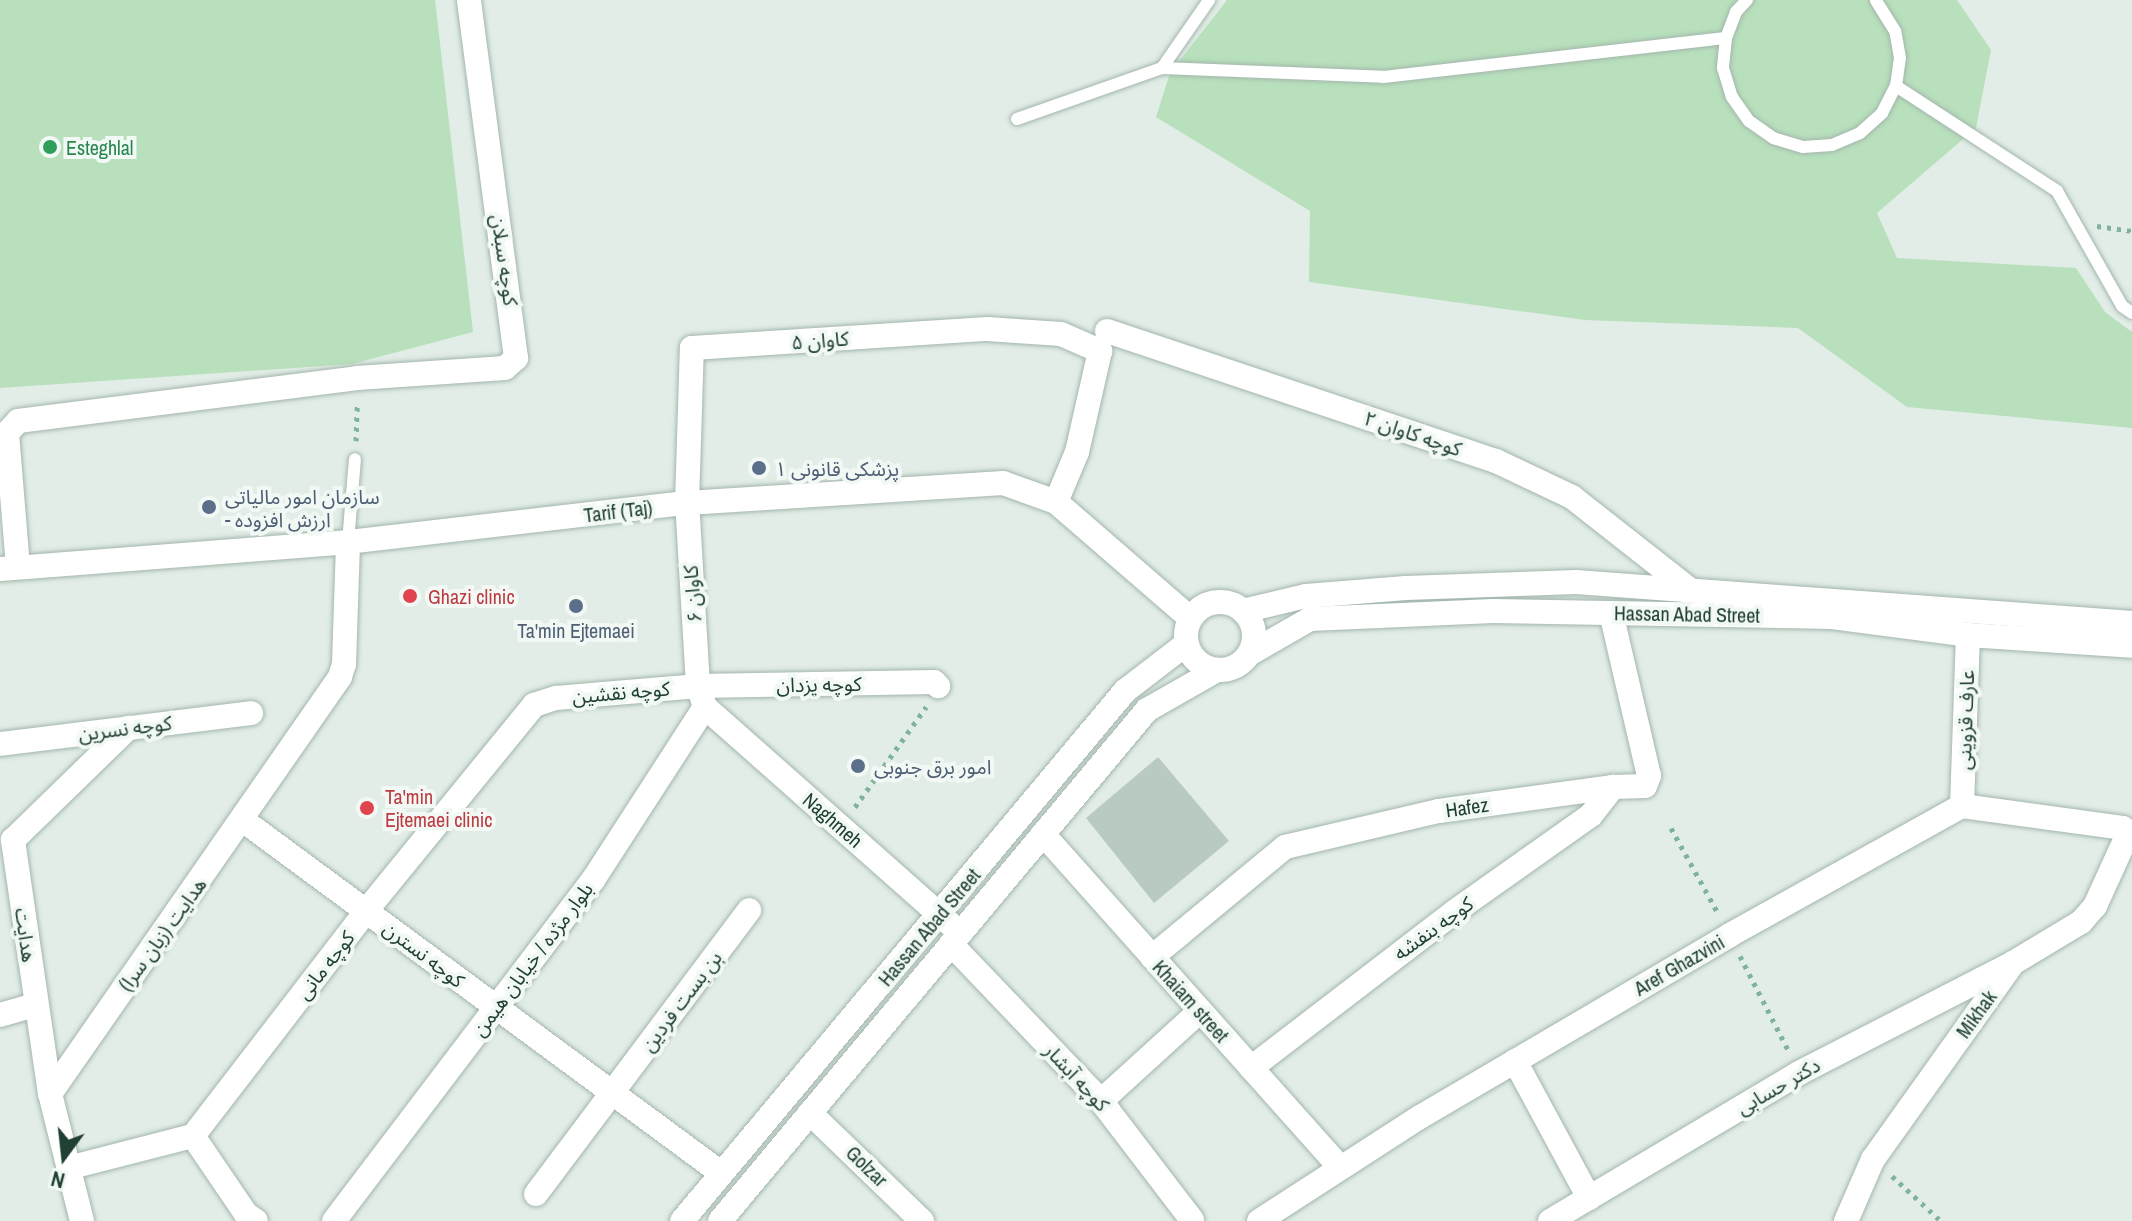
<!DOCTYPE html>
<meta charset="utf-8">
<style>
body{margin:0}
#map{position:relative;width:2132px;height:1221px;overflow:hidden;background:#e1ede6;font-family:"Archivo Narrow","Noto Sans Arabic",sans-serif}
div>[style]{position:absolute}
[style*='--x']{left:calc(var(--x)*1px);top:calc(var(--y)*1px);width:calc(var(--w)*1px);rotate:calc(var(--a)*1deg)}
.green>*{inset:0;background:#b8e0bc}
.building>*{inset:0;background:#b9cbc1}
.path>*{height:5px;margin-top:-2.5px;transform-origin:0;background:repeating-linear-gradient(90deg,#7fb49a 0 4px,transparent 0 10px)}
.roads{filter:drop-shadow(0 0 2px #a3b6ac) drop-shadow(0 0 2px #a3b6ac)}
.lane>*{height:12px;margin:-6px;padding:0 6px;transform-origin:6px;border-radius:6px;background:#fff}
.street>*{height:24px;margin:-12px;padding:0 12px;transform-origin:12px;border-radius:12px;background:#fff}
.secondary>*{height:24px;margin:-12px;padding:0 12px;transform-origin:12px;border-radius:12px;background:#fff}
.secondary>.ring{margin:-12px;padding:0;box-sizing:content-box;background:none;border:24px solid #fff;border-radius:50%}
.dots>*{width:22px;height:22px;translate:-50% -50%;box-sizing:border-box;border:4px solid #f2f9f5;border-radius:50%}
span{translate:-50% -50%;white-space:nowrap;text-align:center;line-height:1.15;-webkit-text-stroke:8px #f2f9f5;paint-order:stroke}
.leisure-label{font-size:20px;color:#27864d}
.left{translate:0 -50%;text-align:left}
.street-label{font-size:20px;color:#204032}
.service-label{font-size:20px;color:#4e5e75}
.health-label{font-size:20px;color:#be3a42}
.north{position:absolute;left:24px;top:1117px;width:80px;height:80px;-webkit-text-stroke:6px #f2f9f5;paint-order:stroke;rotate:195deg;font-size:22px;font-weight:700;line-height:32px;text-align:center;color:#204032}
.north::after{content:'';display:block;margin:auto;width:28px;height:36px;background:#204032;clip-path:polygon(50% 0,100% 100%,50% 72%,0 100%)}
</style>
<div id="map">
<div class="green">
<i style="clip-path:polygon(0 0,435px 0,473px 332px,352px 364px,0 388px)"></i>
<i style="clip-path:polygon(1227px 0,1957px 0,1991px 50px,1976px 128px,1877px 213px,1897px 258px,2076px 268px,2105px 312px,2132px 332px,2132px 428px,1907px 407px,1798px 328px,1585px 320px,1309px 282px,1310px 211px,1156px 117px,1170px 73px)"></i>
</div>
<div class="building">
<i style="clip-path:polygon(1158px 757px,1229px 841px,1154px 903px,1086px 818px)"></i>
</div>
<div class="path">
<i style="--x:2097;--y:226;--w:35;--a:8"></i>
<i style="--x:356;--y:441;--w:38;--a:-88"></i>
<i style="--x:855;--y:807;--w:123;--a:-54.6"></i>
<i style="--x:1671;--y:828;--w:99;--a:61.1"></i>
<i style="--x:1740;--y:956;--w:106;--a:62.9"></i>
<i style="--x:1892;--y:1176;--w:67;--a:42.6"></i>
</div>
<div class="roads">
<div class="lane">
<i style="--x:1747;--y:0;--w:16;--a:133"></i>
<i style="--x:1736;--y:12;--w:28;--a:111"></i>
<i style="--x:1726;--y:38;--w:30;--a:96"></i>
<i style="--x:1723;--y:68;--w:30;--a:73"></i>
<i style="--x:1732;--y:97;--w:29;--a:55"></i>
<i style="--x:1749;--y:121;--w:29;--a:35"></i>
<i style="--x:1773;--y:138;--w:31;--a:17"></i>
<i style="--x:1803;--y:147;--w:29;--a:-4"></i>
<i style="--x:1832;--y:145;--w:30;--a:-23"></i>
<i style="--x:1860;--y:133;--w:30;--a:-42"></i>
<i style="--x:1882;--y:113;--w:30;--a:-63"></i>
<i style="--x:1896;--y:86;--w:28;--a:-82"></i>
<i style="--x:1900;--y:58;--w:27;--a:-100"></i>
<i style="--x:1895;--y:31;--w:36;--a:-122"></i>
<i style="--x:1162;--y:68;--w:83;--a:-55.3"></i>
<i style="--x:1896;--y:86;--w:192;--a:33.1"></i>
<i style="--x:2057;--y:191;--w:132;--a:60.5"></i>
<i style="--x:2122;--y:306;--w:12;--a:35"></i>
<i style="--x:1017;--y:119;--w:154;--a:-19.4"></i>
<i style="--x:1162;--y:68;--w:221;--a:2.3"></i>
<i style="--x:1383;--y:77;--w:345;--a:-6.5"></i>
<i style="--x:348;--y:542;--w:83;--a:-85.2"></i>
</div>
<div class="street">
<i style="--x:1107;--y:331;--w:410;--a:18.5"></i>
<i style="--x:1496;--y:461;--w:84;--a:25.3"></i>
<i style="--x:1572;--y:497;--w:150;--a:38.2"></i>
<i style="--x:18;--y:567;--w:134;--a:-94.7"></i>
<i style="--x:7;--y:433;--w:16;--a:-47"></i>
<i style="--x:18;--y:421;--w:342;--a:-7.2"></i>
<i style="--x:357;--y:378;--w:148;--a:-3.9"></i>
<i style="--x:505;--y:368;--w:15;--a:-42"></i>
<i style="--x:516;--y:358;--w:361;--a:-97.5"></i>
<i style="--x:705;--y:707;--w:341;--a:41.5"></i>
<i style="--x:0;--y:744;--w:253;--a:-7"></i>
<i style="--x:1962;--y:806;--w:171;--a:-88"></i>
<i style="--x:244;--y:821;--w:593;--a:36.43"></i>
<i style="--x:1043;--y:834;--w:446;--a:48.3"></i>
<i style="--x:951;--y:944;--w:217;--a:46.3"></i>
<i style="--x:1101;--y:1101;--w:150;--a:52.6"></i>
<i style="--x:1152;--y:957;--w:173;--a:-39.6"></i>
<i style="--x:1285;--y:847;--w:158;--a:-13.2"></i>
<i style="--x:1439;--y:811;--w:176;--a:-7.9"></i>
<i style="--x:1613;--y:787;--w:32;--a:-2"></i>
<i style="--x:1645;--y:786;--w:11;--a:-68"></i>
<i style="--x:1649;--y:776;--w:167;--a:-103.1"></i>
<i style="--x:0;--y:1015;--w:37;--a:-16"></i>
<i style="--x:1515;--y:1061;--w:156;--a:61.6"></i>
<i style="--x:1251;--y:1068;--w:256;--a:-37.5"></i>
<i style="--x:1454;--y:912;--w:168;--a:-35.3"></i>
<i style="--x:1591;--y:815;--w:36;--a:-52"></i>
<i style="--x:50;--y:1094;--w:257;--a:-98.3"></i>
<i style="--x:13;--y:840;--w:161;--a:-44.2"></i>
<i style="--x:1101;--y:1101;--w:134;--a:-42.3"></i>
<i style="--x:810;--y:1113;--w:156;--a:44"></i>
<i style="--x:193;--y:1136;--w:94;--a:55.8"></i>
<i style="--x:246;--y:1214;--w:12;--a:35"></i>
<i style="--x:68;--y:1168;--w:129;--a:-14.4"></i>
<i style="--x:193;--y:1136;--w:284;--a:-52.4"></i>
<i style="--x:366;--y:911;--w:266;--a:-50.8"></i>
<i style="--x:534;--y:705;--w:23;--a:-18"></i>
<i style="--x:556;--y:698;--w:143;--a:-4.8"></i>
<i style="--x:698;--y:686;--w:236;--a:-1"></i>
<i style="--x:934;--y:682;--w:6;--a:45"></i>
<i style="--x:536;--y:1194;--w:355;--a:-53.1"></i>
<i style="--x:82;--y:1221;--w:131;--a:-104.1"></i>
<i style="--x:50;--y:1094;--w:508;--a:-55.18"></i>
<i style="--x:340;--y:677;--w:14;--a:-73"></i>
<i style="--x:344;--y:664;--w:122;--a:-88.1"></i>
<i style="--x:334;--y:1221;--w:428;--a:-52.8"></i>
<i style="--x:593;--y:880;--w:206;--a:-57.1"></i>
<i style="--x:705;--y:707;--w:22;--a:-108"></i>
<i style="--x:698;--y:686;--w:183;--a:-93.4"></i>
<i style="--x:687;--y:503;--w:155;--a:-88.2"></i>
<i style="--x:692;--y:348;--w:296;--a:-3.7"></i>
<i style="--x:987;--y:329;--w:74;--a:3.9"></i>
<i style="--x:1061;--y:334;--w:43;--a:23.6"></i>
<i style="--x:1100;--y:351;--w:104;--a:102.8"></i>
<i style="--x:1077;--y:452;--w:54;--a:112.8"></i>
<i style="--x:1259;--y:1221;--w:192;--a:-32.9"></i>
<i style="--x:1420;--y:1117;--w:359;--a:-30.4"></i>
<i style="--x:1730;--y:935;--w:265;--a:-29.1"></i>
<i style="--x:1962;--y:806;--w:162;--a:7.8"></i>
<i style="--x:2123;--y:828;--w:10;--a:73"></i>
<i style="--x:2126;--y:838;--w:75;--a:114.5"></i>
<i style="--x:2095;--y:906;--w:21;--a:131"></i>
<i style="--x:2081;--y:922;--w:79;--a:148.9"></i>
<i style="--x:2013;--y:963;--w:241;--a:125.5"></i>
<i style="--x:1873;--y:1159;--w:68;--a:113.5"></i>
<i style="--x:1550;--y:1221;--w:290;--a:-30.7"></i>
<i style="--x:1799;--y:1073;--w:236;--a:-27.2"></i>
</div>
<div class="secondary">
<i style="--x:0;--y:569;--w:349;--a:-4.4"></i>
<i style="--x:348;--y:542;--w:341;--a:-6.6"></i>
<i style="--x:687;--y:503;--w:317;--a:-3.6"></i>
<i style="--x:1003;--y:483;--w:56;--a:19.7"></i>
<i style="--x:1056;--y:502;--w:177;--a:40.9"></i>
<i class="ring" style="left:1186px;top:602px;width:44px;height:44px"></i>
<i style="--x:1243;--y:611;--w:65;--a:-13.4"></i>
<i style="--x:1306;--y:596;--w:100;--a:-4.6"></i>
<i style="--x:1406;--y:588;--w:170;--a:-2"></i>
<i style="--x:1576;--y:582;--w:558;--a:4.22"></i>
<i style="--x:1249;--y:654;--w:70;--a:-29.8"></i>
<i style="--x:1310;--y:619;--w:183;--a:-2.5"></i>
<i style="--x:1493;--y:611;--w:339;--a:1"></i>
<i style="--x:1832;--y:617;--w:137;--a:7.5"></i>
<i style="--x:1968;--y:635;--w:164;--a:3.8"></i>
<i style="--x:682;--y:1221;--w:691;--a:-50.11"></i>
<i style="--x:1125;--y:691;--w:77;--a:-37.6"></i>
<i style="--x:720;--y:1221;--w:666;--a:-50.12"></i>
<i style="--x:1147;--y:710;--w:81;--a:-29.7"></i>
</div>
</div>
<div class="dots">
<i style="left:50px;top:147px;background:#2e9e5b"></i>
<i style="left:759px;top:468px;background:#5c6f8a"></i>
<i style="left:209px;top:507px;background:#5c6f8a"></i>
<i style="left:410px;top:596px;background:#e0444e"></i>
<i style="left:576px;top:606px;background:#5c6f8a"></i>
<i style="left:858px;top:766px;background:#5c6f8a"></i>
<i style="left:367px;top:808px;background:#e0444e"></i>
</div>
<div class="leisure-label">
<span class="left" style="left:66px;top:147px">Esteghlal</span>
</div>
<div class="street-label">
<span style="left:505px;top:260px;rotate:82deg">کوچه سبلان</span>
<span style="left:820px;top:340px;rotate:-4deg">کاوان ۵</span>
<span style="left:1413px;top:433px;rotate:19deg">کوچه کاوان ۲</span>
<span style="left:618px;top:511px;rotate:-7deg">Tarif (Taj)</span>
<span style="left:692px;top:594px;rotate:-94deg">کاوان ۶</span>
<span style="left:1687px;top:614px;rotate:1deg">Hassan Abad Street</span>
<span style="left:819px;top:684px;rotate:-1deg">کوچه یزدان</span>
<span style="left:621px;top:692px;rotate:-5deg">کوچه نقشین</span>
<span style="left:1965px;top:720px;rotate:-88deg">عارف قزوینی</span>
<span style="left:125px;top:728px;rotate:-7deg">کوچه نسرین</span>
<span style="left:1467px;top:807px;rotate:-8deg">Hafez</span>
<span style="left:833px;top:820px;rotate:41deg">Naghmeh</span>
<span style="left:929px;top:927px;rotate:-50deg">Hassan Abad Street</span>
<span style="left:1433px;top:928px;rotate:-36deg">کوچه بنفشه</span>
<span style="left:162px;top:934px;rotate:-54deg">هدایت (زبان سرا)</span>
<span style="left:26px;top:935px;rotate:82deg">هدایت</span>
<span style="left:424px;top:954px;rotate:37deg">کوچه نسترن</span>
<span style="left:532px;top:959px;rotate:-53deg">بلوار مژده / خیابان هیمن</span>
<span style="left:325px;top:965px;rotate:-52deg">کوچه مانی</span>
<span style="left:1679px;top:965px;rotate:-30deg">Aref Ghazvini</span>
<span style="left:681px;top:1001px;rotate:-53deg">بن بست فردین</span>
<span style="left:1191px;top:1001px;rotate:48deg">Khaiam street</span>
<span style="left:1976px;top:1014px;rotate:-54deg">Mikhak</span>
<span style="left:1077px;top:1077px;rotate:47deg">کوچه آبشار</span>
<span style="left:1778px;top:1086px;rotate:-30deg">دکتر حسابی</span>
<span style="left:867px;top:1166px;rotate:44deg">Golzar</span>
</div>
<div class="service-label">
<span class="left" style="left:775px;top:468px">پزشکی قانونی ۱</span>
<span class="left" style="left:225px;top:508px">سازمان امور مالیاتی<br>- ارزش افزوده</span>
<span style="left:576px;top:630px">Ta'min Ejtemaei</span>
<span class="left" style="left:874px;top:766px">امور برق جنوبی</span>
</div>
<div class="health-label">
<span class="left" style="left:428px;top:596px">Ghazi clinic</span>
<span class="left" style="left:385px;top:808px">Ta'min<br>Ejtemaei clinic</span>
</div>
<div class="north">N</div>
</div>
